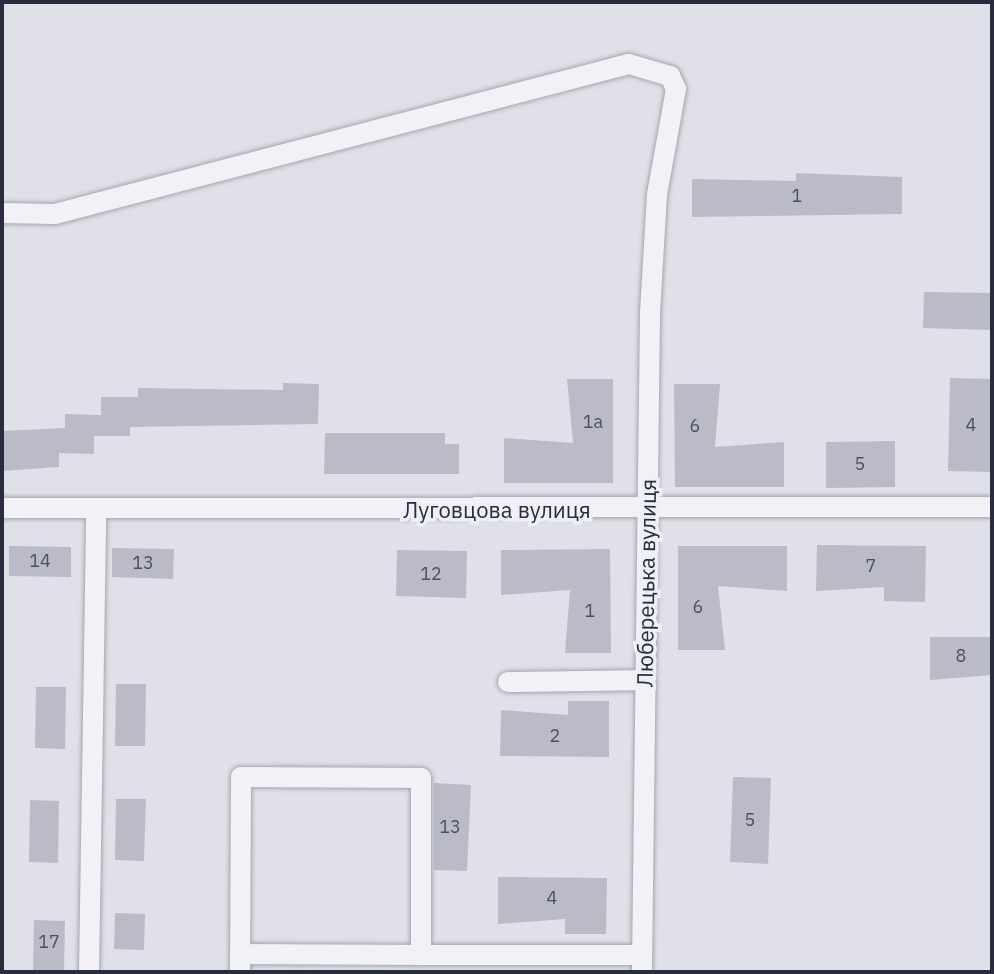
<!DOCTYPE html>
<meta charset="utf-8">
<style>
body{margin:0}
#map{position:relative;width:994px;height:974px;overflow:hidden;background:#dfe0e8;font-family:"IBM Plex Sans",sans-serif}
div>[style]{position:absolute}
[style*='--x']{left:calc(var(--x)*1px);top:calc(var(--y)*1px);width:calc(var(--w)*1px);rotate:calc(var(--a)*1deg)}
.building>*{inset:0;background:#babbc7}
.roads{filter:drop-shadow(0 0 2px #a5a6b2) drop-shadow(0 0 2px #a5a6b2)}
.minor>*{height:20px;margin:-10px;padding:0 10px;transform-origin:10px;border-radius:10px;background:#f2f2f6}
span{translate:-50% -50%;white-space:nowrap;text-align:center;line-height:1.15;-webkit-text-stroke:7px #eff0f5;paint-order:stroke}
.number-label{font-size:18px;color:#4d4f60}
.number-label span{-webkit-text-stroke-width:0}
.street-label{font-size:22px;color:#292b3e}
.frame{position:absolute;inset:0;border:4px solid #292b3e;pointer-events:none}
</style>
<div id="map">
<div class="building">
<i style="clip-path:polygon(796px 173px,902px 177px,902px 214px,692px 217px,692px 179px,796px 181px)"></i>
<i style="clip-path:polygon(924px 292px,992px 293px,992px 330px,923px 328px)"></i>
<i style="clip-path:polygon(950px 378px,992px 379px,992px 472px,948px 471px)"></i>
<i style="clip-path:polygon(567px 379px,613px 379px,613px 483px,504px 483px,504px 438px,573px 443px)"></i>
<i style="clip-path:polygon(283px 383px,319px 384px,318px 424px,130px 427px,130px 436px,94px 436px,94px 454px,59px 453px,59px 467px,2px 471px,2px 431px,65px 428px,65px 414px,101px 415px,101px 397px,138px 397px,138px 388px,283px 390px)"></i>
<i style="clip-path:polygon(674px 384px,720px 384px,715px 447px,784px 442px,784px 487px,675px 487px)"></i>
<i style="clip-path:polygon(325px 433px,445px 433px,445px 444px,459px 444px,459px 474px,324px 474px)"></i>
<i style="clip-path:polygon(895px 441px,895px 487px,826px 488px,826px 442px)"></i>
<i style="clip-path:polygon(817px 545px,926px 546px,925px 602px,884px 601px,884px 587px,816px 591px)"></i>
<i style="clip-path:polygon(9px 546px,71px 547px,71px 577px,9px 576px)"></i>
<i style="clip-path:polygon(678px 546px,787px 546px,787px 591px,718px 586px,725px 650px,678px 650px)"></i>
<i style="clip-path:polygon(112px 548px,174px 549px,173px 579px,112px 577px)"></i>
<i style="clip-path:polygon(610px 549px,611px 653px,565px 653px,570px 590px,501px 595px,501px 550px)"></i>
<i style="clip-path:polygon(397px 550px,467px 551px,466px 598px,396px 596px)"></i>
<i style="clip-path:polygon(930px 637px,992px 637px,992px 675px,930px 680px)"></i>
<i style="clip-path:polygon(116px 684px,146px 684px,145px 746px,115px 746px)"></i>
<i style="clip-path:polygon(36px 687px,66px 687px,65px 749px,35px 748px)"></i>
<i style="clip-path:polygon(568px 701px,609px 701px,609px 757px,500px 756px,501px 710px,568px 715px)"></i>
<i style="clip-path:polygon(733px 777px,771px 778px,768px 864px,730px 862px)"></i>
<i style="clip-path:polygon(434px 783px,471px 785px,467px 871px,434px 870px)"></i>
<i style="clip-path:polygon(116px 799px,146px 799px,144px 861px,115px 860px)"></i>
<i style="clip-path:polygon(30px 800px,59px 801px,58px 863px,29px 862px)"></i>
<i style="clip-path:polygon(498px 877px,607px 878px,606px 934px,565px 934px,565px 919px,498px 924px)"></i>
<i style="clip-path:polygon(115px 913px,145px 914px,144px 950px,114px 949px)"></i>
<i style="clip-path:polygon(34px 920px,65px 921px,64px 972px,33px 972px)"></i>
</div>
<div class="roads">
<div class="minor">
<i style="--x:2;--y:213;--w:53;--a:1.1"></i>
<i style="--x:55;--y:214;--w:593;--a:-14.65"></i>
<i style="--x:629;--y:64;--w:43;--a:16.3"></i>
<i style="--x:670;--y:76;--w:14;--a:65"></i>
<i style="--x:676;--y:89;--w:108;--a:100.2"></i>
<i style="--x:657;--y:195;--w:119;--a:93.4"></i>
<i style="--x:650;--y:314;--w:658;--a:90.7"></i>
<i style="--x:2;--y:508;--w:990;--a:-0.06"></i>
<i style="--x:508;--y:682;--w:136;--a:-0.8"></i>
<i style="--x:240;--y:954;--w:181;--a:0.3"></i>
<i style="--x:89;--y:972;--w:464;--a:-89.1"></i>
<i style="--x:240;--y:972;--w:195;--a:-89.7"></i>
<i style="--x:241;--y:777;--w:180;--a:0.3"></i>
<i style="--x:421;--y:778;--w:177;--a:90"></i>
<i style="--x:421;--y:955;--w:221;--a:0"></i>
</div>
</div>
<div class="number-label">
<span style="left:797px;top:196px">1</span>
<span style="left:593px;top:422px">1а</span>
<span style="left:971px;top:425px">4</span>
<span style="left:695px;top:426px">6</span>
<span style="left:860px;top:464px">5</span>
<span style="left:40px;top:561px">14</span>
<span style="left:143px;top:563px">13</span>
<span style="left:871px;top:566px">7</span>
<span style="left:431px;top:574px">12</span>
<span style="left:698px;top:607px">6</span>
<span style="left:590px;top:611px">1</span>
<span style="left:961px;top:656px">8</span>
<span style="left:555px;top:736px">2</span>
<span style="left:750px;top:820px">5</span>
<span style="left:450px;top:827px">13</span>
<span style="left:552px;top:898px">4</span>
<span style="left:49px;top:942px">17</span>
</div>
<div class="street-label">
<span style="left:497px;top:510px">Луговцова вулиця</span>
<span style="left:646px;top:583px;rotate:-89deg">Люберецька вулиця</span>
</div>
<div class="frame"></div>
</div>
